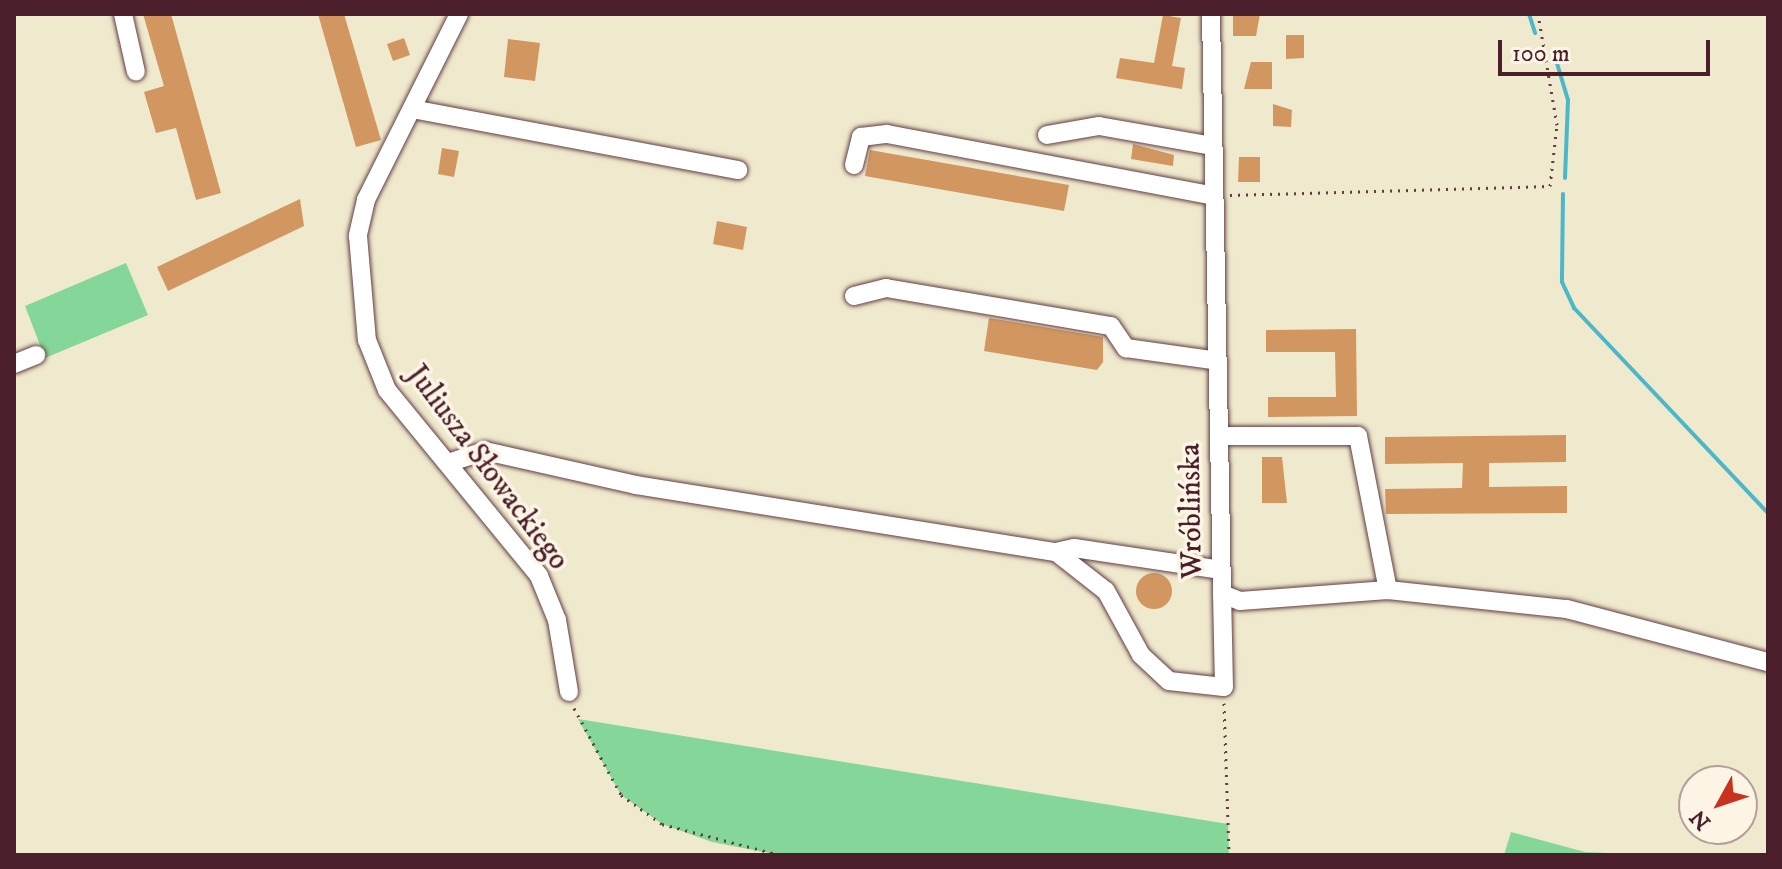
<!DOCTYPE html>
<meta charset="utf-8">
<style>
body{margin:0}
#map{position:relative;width:1782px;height:869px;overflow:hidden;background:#efe9cd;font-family:"IM FELL DW Pica",serif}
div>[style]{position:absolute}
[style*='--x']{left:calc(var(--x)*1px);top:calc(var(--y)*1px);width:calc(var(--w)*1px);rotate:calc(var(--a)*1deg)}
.green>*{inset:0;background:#84d798}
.stream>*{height:4px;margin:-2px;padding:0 2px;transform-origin:2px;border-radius:2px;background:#4db7ca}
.building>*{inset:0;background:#d29761}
.round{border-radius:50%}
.path>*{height:3px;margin-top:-1.5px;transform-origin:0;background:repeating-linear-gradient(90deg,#633d43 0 2px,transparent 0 8px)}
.roads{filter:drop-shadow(0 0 2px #633d43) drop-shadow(0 0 2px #633d43)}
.minor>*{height:18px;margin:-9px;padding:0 9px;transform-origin:9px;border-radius:9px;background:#fff}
span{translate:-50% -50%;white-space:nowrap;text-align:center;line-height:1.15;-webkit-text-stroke:7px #fcf5e5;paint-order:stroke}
.street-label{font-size:30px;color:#4a1f2b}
.frame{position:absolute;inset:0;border:16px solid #4a1f2b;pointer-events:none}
.north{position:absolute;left:1678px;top:765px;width:80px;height:80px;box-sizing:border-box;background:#fcf5e5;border:2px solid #b59f9b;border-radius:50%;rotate:230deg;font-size:22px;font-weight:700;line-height:32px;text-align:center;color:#4a1f2b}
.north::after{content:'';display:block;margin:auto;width:28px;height:36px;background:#c8321e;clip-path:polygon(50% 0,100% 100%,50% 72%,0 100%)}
.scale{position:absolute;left:1498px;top:40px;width:212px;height:36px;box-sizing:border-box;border:4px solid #4a1f2b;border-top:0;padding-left:10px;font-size:24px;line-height:28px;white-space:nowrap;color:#4a1f2b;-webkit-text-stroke:6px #fcf5e5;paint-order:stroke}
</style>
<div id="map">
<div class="green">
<i style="clip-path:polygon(126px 263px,148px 315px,45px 358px,25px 306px)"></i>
<i style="clip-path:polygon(578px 719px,1228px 824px,1229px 855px,780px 855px,712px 842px,662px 824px,621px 795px)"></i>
<i style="clip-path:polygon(1511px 832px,1585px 852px,1655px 855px,1504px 855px)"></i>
</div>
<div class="stream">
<i style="--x:1529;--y:14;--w:20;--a:72"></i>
<i style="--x:1556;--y:60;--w:42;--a:73.3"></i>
<i style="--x:1568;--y:100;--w:78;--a:92.2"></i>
<i style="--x:1563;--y:194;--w:88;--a:90.7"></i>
<i style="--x:1562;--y:282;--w:29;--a:65"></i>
<i style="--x:1574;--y:308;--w:282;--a:46.6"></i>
</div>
<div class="building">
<i style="clip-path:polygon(143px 14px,171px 14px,221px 193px,196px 200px,176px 128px,156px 133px,144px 92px,164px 86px)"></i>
<i style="clip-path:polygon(318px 14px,344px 14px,381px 140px,356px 147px)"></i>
<i style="clip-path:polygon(1233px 14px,1260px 14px,1256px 36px,1233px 36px)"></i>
<i style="clip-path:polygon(1163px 15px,1181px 18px,1172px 66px,1185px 68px,1182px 89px,1116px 78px,1120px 58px,1154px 63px)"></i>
<i style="clip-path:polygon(1286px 35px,1304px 35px,1304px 58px,1286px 59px)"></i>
<i style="clip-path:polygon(404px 38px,410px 55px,393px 61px,387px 44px)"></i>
<i style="clip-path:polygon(508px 39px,540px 43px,535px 81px,504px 77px)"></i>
<i style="clip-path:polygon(1251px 62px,1272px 62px,1272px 89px,1244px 89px)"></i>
<i style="clip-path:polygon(1273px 104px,1292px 110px,1291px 127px,1273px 126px)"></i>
<i style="clip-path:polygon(1133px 144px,1174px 155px,1173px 166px,1131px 159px)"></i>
<i style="clip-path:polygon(442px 148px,459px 151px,454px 177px,438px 174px)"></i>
<i style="clip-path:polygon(870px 150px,1069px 185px,1064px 211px,865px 176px)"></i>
<i style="clip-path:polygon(1239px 157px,1260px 157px,1260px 182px,1238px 182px)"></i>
<i style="clip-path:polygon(300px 199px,304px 226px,168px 291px,157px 267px)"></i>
<i style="clip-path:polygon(717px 221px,747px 227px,743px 250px,713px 244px)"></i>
<i style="clip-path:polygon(989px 318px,1103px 337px,1103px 362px,1097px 370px,984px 351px)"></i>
<i style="clip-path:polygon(1356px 329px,1357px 416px,1268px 417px,1268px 397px,1336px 397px,1335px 352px,1266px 352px,1266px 330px)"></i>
<i style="clip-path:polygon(1566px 435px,1566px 462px,1489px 463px,1489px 487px,1567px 486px,1567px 513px,1386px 514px,1385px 489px,1462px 488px,1463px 463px,1385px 464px,1385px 437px)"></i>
<i style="clip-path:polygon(1262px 457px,1282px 457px,1287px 503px,1262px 503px)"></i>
<i class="round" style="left:1136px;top:573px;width:36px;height:36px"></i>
</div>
<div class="path">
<i style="--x:1230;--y:195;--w:320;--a:-1.6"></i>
<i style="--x:1550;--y:186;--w:61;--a:-83.5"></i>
<i style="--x:1557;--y:125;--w:113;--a:-99.7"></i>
<i style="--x:1224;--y:703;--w:152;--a:88.1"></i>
<i style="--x:574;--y:708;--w:99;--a:61.6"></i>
<i style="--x:621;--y:795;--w:50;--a:35.3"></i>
<i style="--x:662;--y:824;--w:122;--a:14.7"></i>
</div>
<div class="roads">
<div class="minor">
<i style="--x:123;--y:14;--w:59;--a:77.4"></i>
<i style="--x:459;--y:14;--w:208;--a:116.6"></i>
<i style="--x:366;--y:200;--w:37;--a:103"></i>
<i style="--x:358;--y:236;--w:104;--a:85.1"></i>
<i style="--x:367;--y:340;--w:54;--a:68.2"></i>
<i style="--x:387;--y:390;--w:240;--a:50.7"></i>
<i style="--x:539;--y:576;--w:48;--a:67.8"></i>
<i style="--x:557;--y:620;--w:73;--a:80.5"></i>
<i style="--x:1211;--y:14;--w:580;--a:88.91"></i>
<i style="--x:1222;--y:594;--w:19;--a:21"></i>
<i style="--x:1240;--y:601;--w:148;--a:-4.3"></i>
<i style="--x:1388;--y:590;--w:180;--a:6.1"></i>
<i style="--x:1567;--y:609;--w:208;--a:14.8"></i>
<i style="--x:412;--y:109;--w:332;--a:10.6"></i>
<i style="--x:1047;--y:135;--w:53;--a:-9.8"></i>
<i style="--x:1099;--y:126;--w:116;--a:10"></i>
<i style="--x:854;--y:165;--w:29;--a:-76"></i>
<i style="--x:861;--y:137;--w:26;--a:-7"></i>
<i style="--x:887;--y:134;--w:333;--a:10.7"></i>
<i style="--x:854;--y:296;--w:33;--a:-14"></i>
<i style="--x:886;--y:288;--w:228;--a:9.6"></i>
<i style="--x:1111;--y:326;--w:27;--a:56"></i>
<i style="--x:1126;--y:348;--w:93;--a:8"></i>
<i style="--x:14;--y:364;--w:24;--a:-22"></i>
<i style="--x:1219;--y:436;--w:139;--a:0"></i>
<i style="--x:1358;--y:436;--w:157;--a:79"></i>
<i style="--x:451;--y:462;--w:36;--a:-18"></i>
<i style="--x:485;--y:451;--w:155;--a:12.7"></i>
<i style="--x:636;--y:485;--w:425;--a:9.1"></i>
<i style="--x:1056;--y:552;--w:63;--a:38"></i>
<i style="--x:1106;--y:591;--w:73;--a:61.3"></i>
<i style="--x:1141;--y:655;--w:38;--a:43"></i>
<i style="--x:1169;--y:681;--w:55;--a:6.2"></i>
<i style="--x:1224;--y:687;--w:93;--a:-91.2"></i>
<i style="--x:1056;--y:552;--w:18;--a:-13"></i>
<i style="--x:1074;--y:548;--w:149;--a:8.5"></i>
</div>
</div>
<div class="street-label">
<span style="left:487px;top:468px;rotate:53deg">Juliusza Słowackiego</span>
<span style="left:1192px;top:511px;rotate:-91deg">Wróblińska</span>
</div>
<div class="frame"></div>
<div class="north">N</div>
<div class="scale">100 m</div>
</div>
